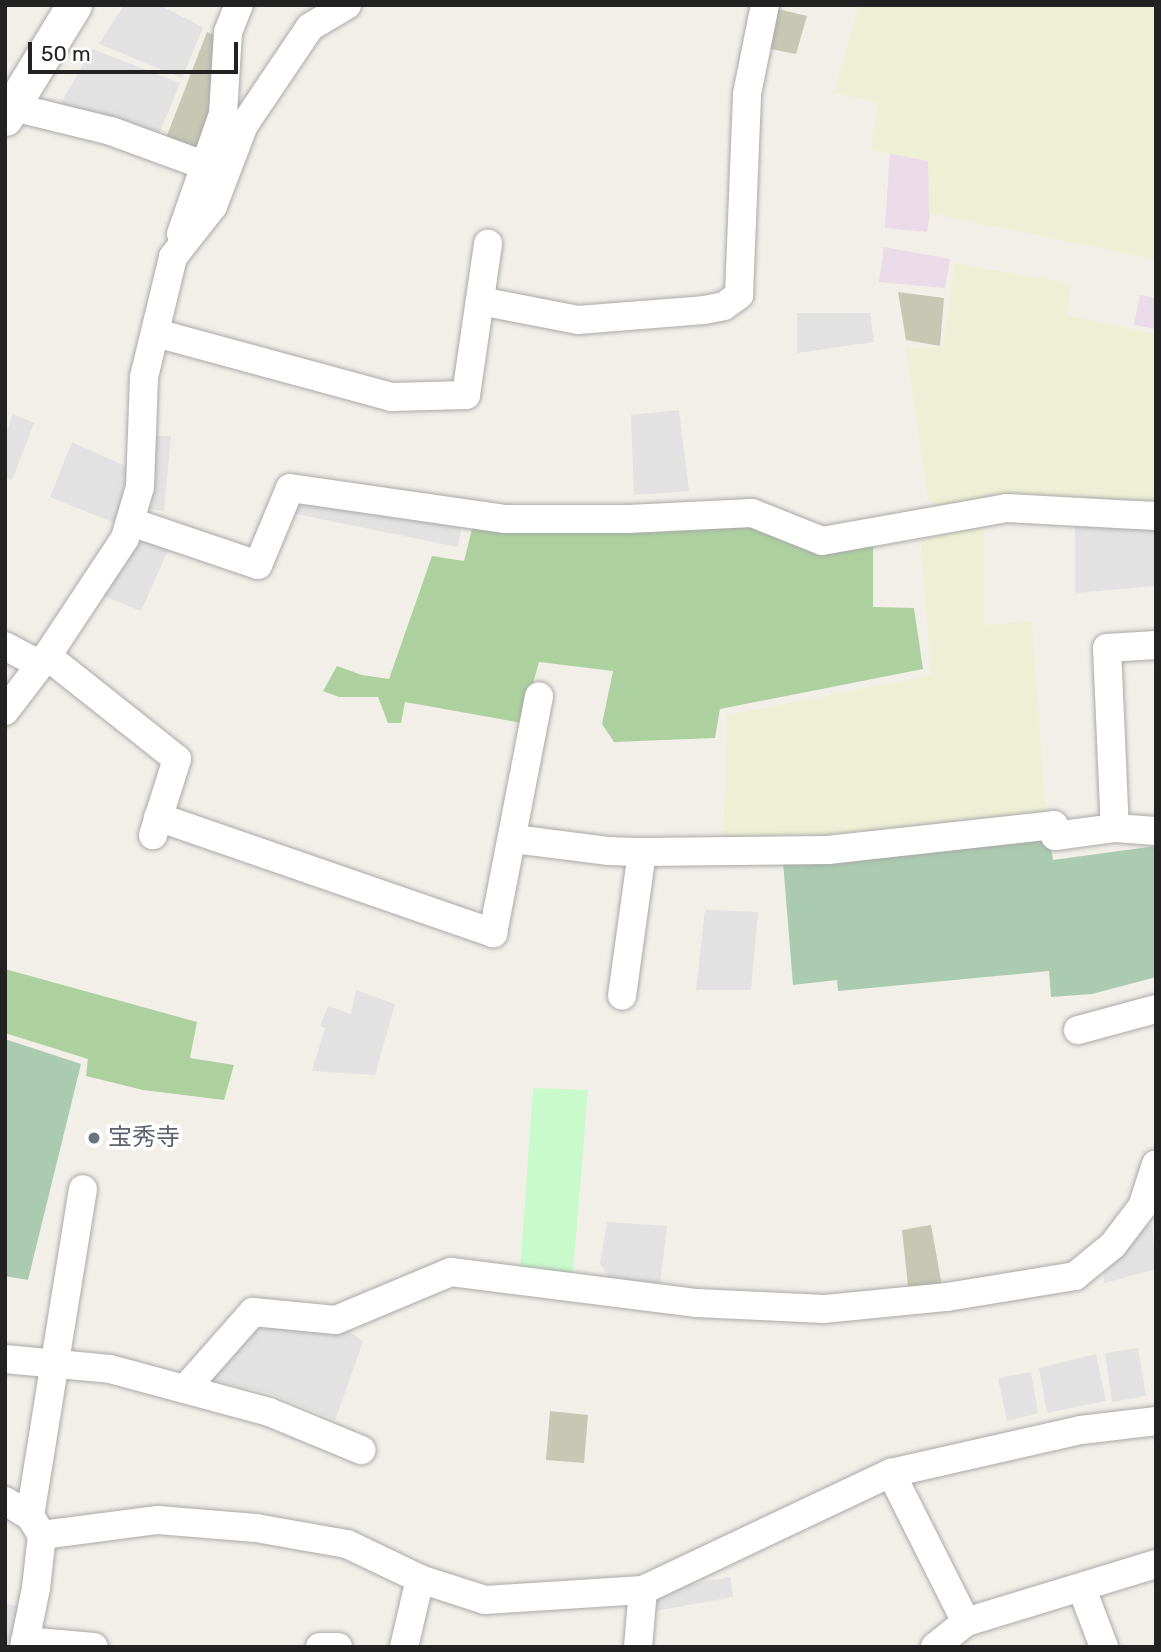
<!DOCTYPE html>
<meta charset="utf-8">
<style>
body{margin:0}
#map{position:relative;width:1161px;height:1652px;overflow:hidden;background:#f2efe9;font-family:Rubik,"Noto Sans JP",sans-serif}
div>[style]{position:absolute}
[style*='--x']{left:calc(var(--x)*1px);top:calc(var(--y)*1px);width:calc(var(--w)*1px);rotate:calc(var(--a)*1deg)}
.industrial>*{inset:0;background:#ebdbe8}
.construction>*{inset:0;background:#c7c7b4}
.farmland>*{inset:0;background:#eef0d5}
.forest>*{inset:0;background:#add19e}
.cemetery>*{inset:0;background:#aacbaf}
.park>*{inset:0;background:#c8facc}
.parking>*{inset:0;background:#e2e2e2}
.roads{filter:drop-shadow(0 0 2px #a9a9a9) drop-shadow(0 0 2px #a9a9a9)}
.minor>*{height:28px;margin:-14px;padding:0 14px;transform-origin:14px;border-radius:14px;background:#fff}
.tertiary>*{height:35px;margin:-17.5px;padding:0 17.5px;transform-origin:17.5px;border-radius:17.5px;background:#fff}
.dots>*{width:19px;height:19px;translate:-50% -50%;box-sizing:border-box;border:4px solid #fff;border-radius:50%}
span{translate:-50% -50%;white-space:nowrap;text-align:center;line-height:1.15;-webkit-text-stroke:7px #fff;paint-order:stroke}
.worship-label{font-size:24px;color:#5b616d}
.left{translate:0 -50%;text-align:left}
.frame{position:absolute;inset:0;border:7px solid #222;pointer-events:none}
.scale{position:absolute;left:28px;top:42px;width:210px;height:32px;box-sizing:border-box;border:4px solid #222;border-top:0;padding-left:9px;font-size:21px;line-height:24px;white-space:nowrap;color:#222;-webkit-text-stroke:5px #fff;paint-order:stroke}
</style>
<div id="map">
<div class="industrial">
<i style="clip-path:polygon(890px 151px,939px 158px,927px 232px,885px 228px)"></i>
<i style="clip-path:polygon(884px 247px,950px 259px,945px 288px,879px 282px)"></i>
<i style="clip-path:polygon(1140px 295px,1156px 298px,1156px 329px,1134px 325px)"></i>
</div>
<div class="construction">
<i style="clip-path:polygon(774px 8px,807px 16px,796px 54px,765px 48px)"></i>
<i style="clip-path:polygon(207px 32px,217px 36px,213px 115px,201px 150px,166px 138px)"></i>
<i style="clip-path:polygon(898px 292px,944px 298px,940px 346px,906px 340px)"></i>
<i style="clip-path:polygon(931px 1225px,942px 1286px,909px 1295px,902px 1230px)"></i>
<i style="clip-path:polygon(550px 1411px,588px 1415px,584px 1463px,546px 1460px)"></i>
</div>
<div class="farmland">
<i style="clip-path:polygon(859px 5px,1155px 5px,1156px 260px,929px 213px,928px 161px,871px 150px,878px 103px,834px 93px)"></i>
<i style="clip-path:polygon(955px 263px,1071px 284px,1067px 315px,1156px 334px,1156px 507px,939px 510px,928px 499px,906px 348px,943px 347px)"></i>
<i style="clip-path:polygon(984px 526px,984px 625px,1032px 621px,1046px 818px,829px 844px,723px 841px,727px 715px,931px 675px,920px 533px)"></i>
</div>
<div class="forest">
<i style="clip-path:polygon(753px 520px,873px 546px,873px 607px,914px 608px,923px 669px,720px 709px,715px 738px,614px 742px,602px 724px,613px 671px,539px 662px,522px 723px,405px 702px,401px 723px,388px 723px,378px 697px,339px 697px,323px 691px,337px 666px,362px 675px,389px 679px,432px 556px,464px 561px,474px 521px)"></i>
<i style="clip-path:polygon(5px 969px,197px 1022px,190px 1058px,234px 1065px,224px 1100px,143px 1090px,86px 1076px,88px 1059px,5px 1033px)"></i>
</div>
<div class="cemetery">
<i style="clip-path:polygon(1049px 836px,1053px 860px,1156px 846px,1156px 977px,1092px 994px,1051px 997px,1049px 971px,838px 991px,837px 980px,793px 985px,783px 862px)"></i>
<i style="clip-path:polygon(5px 1039px,81px 1064px,28px 1280px,5px 1276px)"></i>
</div>
<div class="park">
<i style="clip-path:polygon(533px 1088px,588px 1090px,573px 1273px,520px 1271px)"></i>
</div>
<div class="parking">
<i style="clip-path:polygon(124px 5px,159px 5px,203px 27px,182px 78px,99px 44px)"></i>
<i style="clip-path:polygon(92px 49px,180px 83px,158px 137px,57px 110px)"></i>
<i style="clip-path:polygon(797px 313px,870px 313px,874px 342px,797px 353px)"></i>
<i style="clip-path:polygon(679px 410px,689px 491px,634px 495px,631px 415px)"></i>
<i style="clip-path:polygon(13px 414px,34px 423px,12px 480px,5px 478px,5px 436px)"></i>
<i style="clip-path:polygon(156px 436px,171px 436px,164px 511px,148px 509px)"></i>
<i style="clip-path:polygon(72px 442px,127px 467px,125px 492px,115px 523px,50px 497px)"></i>
<i style="clip-path:polygon(297px 496px,463px 519px,458px 547px,296px 514px)"></i>
<i style="clip-path:polygon(1075px 525px,1156px 530px,1156px 586px,1075px 593px)"></i>
<i style="clip-path:polygon(135px 533px,169px 548px,141px 611px,101px 595px)"></i>
<i style="clip-path:polygon(705px 910px,758px 912px,751px 990px,696px 990px)"></i>
<i style="clip-path:polygon(356px 990px,395px 1004px,375px 1075px,312px 1071px,325px 1028px,320px 1026px,328px 1006px,351px 1014px)"></i>
<i style="clip-path:polygon(607px 1222px,667px 1226px,660px 1285px,612px 1281px,600px 1264px)"></i>
<i style="clip-path:polygon(1152px 1225px,1156px 1269px,1104px 1283px,1104px 1264px,1139px 1226px)"></i>
<i style="clip-path:polygon(268px 1319px,347px 1329px,363px 1342px,335px 1420px,272px 1394px,212px 1380px,212px 1372px)"></i>
<i style="clip-path:polygon(1138px 1348px,1146px 1396px,1112px 1402px,1105px 1353px)"></i>
<i style="clip-path:polygon(1096px 1354px,1106px 1401px,1047px 1413px,1039px 1368px)"></i>
<i style="clip-path:polygon(1031px 1372px,1038px 1413px,1007px 1421px,998px 1378px)"></i>
<i style="clip-path:polygon(730px 1577px,733px 1597px,655px 1611px,653px 1591px)"></i>
<i style="clip-path:polygon(5px 1604px,20px 1606px,15px 1647px,5px 1647px)"></i>
</div>
<div class="roads">
<div class="minor">
<i style="--x:5;--y:105;--w:109;--a:13.8"></i>
<i style="--x:111;--y:131;--w:101;--a:20.2"></i>
<i style="--x:181;--y:234;--w:127;--a:-70.7"></i>
<i style="--x:223;--y:114;--w:82;--a:-86.5"></i>
<i style="--x:228;--y:32;--w:29;--a:-68"></i>
<i style="--x:480;--y:301;--w:100;--a:11"></i>
<i style="--x:578;--y:320;--w:126;--a:-4.5"></i>
<i style="--x:704;--y:310;--w:20;--a:-11"></i>
<i style="--x:724;--y:306;--w:19;--a:-36"></i>
<i style="--x:739;--y:295;--w:201;--a:-87.7"></i>
<i style="--x:747;--y:94;--w:91;--a:-78.6"></i>
<i style="--x:156;--y:333;--w:245;--a:15.2"></i>
<i style="--x:392;--y:397;--w:74;--a:-1.5"></i>
<i style="--x:466;--y:395;--w:153;--a:-81.7"></i>
<i style="--x:131;--y:522;--w:134;--a:18.7"></i>
<i style="--x:258;--y:565;--w:83;--a:-67.4"></i>
<i style="--x:290;--y:488;--w:218;--a:8.2"></i>
<i style="--x:506;--y:519;--w:122;--a:0"></i>
<i style="--x:628;--y:519;--w:124;--a:-2.8"></i>
<i style="--x:752;--y:513;--w:75;--a:21.8"></i>
<i style="--x:822;--y:541;--w:188;--a:-10.1"></i>
<i style="--x:1007;--y:508;--w:149;--a:3.1"></i>
<i style="--x:1156;--y:645;--w:49;--a:176.5"></i>
<i style="--x:1107;--y:648;--w:180;--a:87.5"></i>
<i style="--x:1115;--y:828;--w:41;--a:4.2"></i>
<i style="--x:5;--y:646;--w:40;--a:28"></i>
<i style="--x:47;--y:656;--w:166;--a:38.4"></i>
<i style="--x:177;--y:759;--w:80;--a:107.5"></i>
<i style="--x:5;--y:711;--w:69;--a:-52.6"></i>
<i style="--x:47;--y:656;--w:141;--a:-56.5"></i>
<i style="--x:125;--y:538;--w:53;--a:-73.6"></i>
<i style="--x:140;--y:487;--w:110;--a:-87.9"></i>
<i style="--x:144;--y:377;--w:123;--a:-76.4"></i>
<i style="--x:173;--y:257;--w:65;--a:-51.9"></i>
<i style="--x:213;--y:206;--w:87;--a:-69.1"></i>
<i style="--x:244;--y:125;--w:118;--a:-56"></i>
<i style="--x:310;--y:27;--w:43;--a:-30.7"></i>
<i style="--x:158;--y:817;--w:355;--a:19.1"></i>
<i style="--x:493;--y:933;--w:241;--a:-79"></i>
<i style="--x:514;--y:839;--w:96;--a:7.2"></i>
<i style="--x:609;--y:851;--w:33;--a:2"></i>
<i style="--x:642;--y:852;--w:145;--a:97.9"></i>
<i style="--x:642;--y:852;--w:186;--a:-0.6"></i>
<i style="--x:828;--y:850;--w:227;--a:-6.3"></i>
<i style="--x:1054;--y:825;--w:11;--a:85"></i>
<i style="--x:1055;--y:836;--w:61;--a:-7.6"></i>
<i style="--x:1078;--y:1030;--w:81;--a:-15.1"></i>
<i style="--x:5;--y:1359;--w:105;--a:5.4"></i>
<i style="--x:110;--y:1369;--w:165;--a:15.1"></i>
<i style="--x:269;--y:1412;--w:100;--a:22.4"></i>
<i style="--x:185;--y:1389;--w:103;--a:-48.6"></i>
<i style="--x:253;--y:1312;--w:83;--a:5.5"></i>
<i style="--x:336;--y:1320;--w:125;--a:-22.7"></i>
<i style="--x:451;--y:1272;--w:248;--a:7.2"></i>
<i style="--x:697;--y:1303;--w:127;--a:2.7"></i>
<i style="--x:824;--y:1309;--w:124;--a:-5.6"></i>
<i style="--x:947;--y:1297;--w:130;--a:-9.3"></i>
<i style="--x:1075;--y:1276;--w:49;--a:-39.2"></i>
<i style="--x:1113;--y:1245;--w:48;--a:-52.7"></i>
<i style="--x:1142;--y:1207;--w:45;--a:-72"></i>
<i style="--x:891;--y:1473;--w:167;--a:63.3"></i>
<i style="--x:5;--y:1501;--w:29;--a:31"></i>
<i style="--x:30;--y:1516;--w:22;--a:58"></i>
<i style="--x:42;--y:1535;--w:53;--a:96.5"></i>
<i style="--x:36;--y:1588;--w:60;--a:101.5"></i>
<i style="--x:30;--y:1516;--w:331;--a:-80.8"></i>
<i style="--x:42;--y:1535;--w:117;--a:-7.4"></i>
<i style="--x:158;--y:1520;--w:98;--a:4.7"></i>
<i style="--x:256;--y:1528;--w:92;--a:10"></i>
<i style="--x:347;--y:1544;--w:81;--a:25.6"></i>
<i style="--x:420;--y:1579;--w:68;--a:17.9"></i>
<i style="--x:485;--y:1600;--w:158;--a:-3.6"></i>
<i style="--x:643;--y:1590;--w:274;--a:-25.3"></i>
<i style="--x:891;--y:1473;--w:195;--a:-12.8"></i>
<i style="--x:1081;--y:1430;--w:76;--a:-6.8"></i>
<i style="--x:1082;--y:1589;--w:62;--a:69.2"></i>
<i style="--x:25;--y:1641;--w:69;--a:5"></i>
<i style="--x:320;--y:1647;--w:18;--a:0"></i>
<i style="--x:404;--y:1647;--w:70;--a:-76.8"></i>
<i style="--x:638;--y:1647;--w:57;--a:-85"></i>
<i style="--x:935;--y:1647;--w:40;--a:-39"></i>
<i style="--x:966;--y:1622;--w:199;--a:-17"></i>
</div>
<div class="tertiary">
<i style="--x:5;--y:118;--w:132;--a:-58.6"></i>
</div>
</div>
<div class="dots">
<i style="left:94px;top:1138px;background:#6b7280"></i>
</div>
<div class="worship-label">
<span class="left" style="left:108px;top:1138px">宝秀寺</span>
</div>
<div class="frame"></div>
<div class="scale">50 m</div>
</div>
